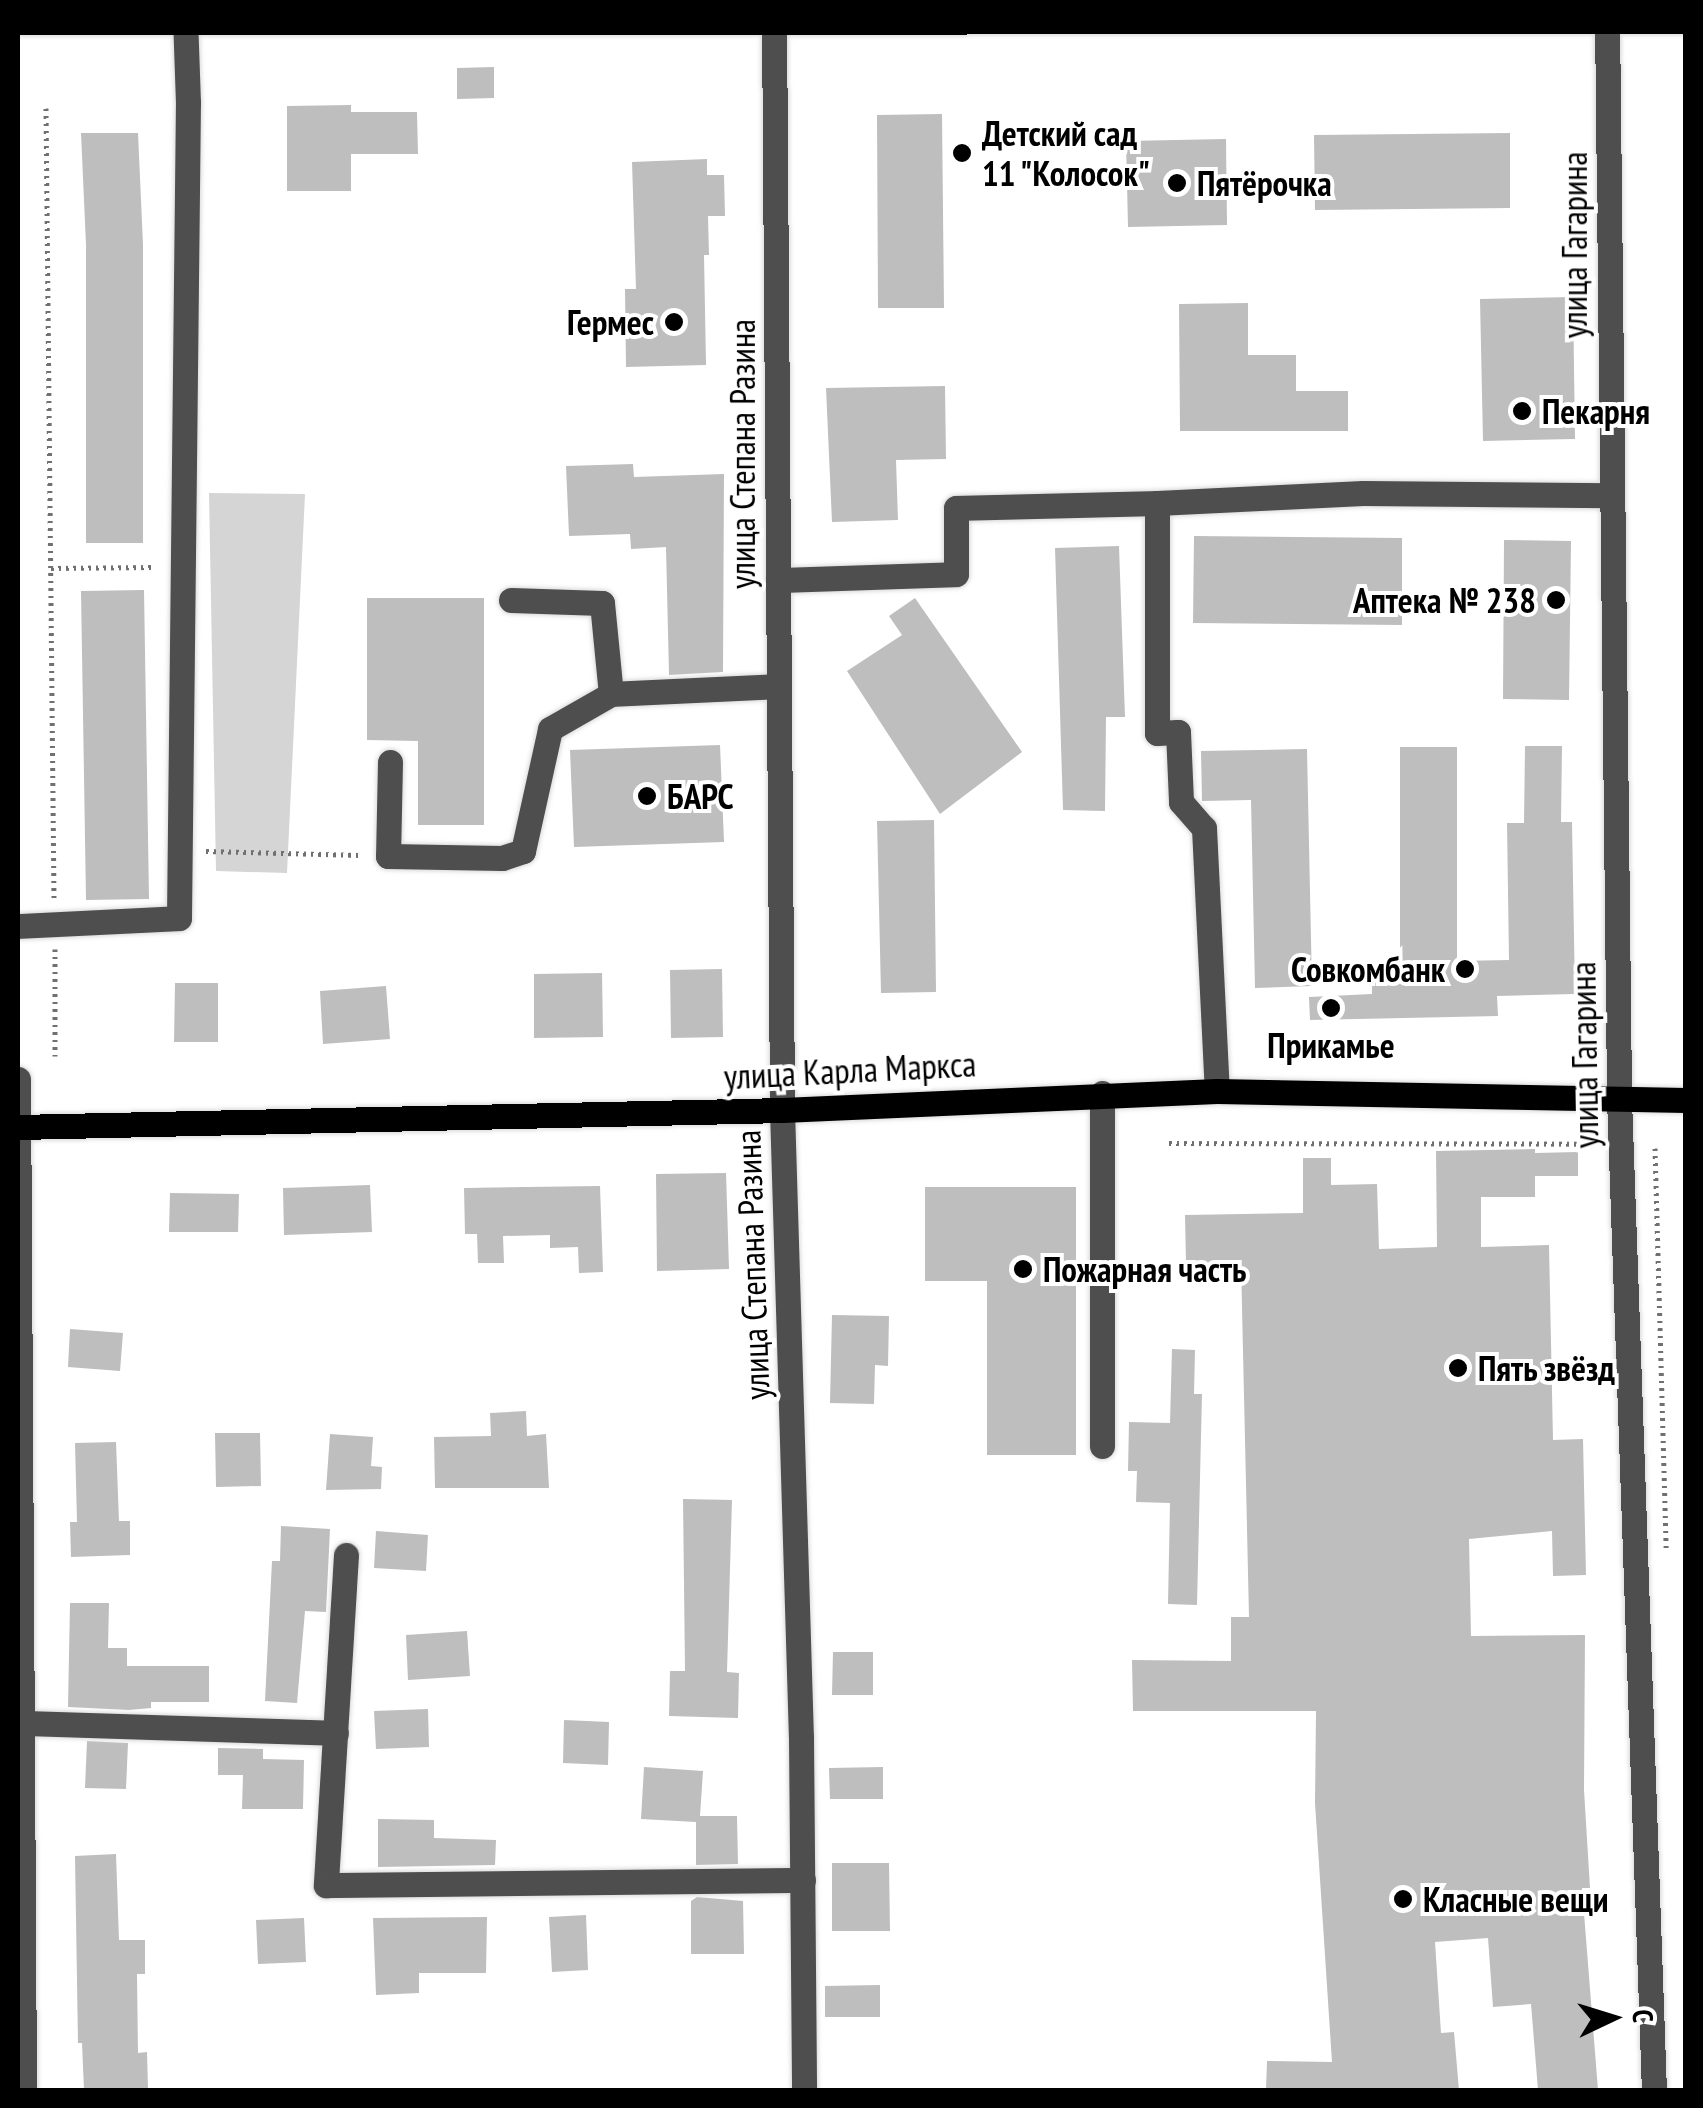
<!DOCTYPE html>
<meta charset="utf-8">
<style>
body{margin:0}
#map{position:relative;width:1703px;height:2108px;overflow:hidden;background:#fff;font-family:"PT Sans Narrow",sans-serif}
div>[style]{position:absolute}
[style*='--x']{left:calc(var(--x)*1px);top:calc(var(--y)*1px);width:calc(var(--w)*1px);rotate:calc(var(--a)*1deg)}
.green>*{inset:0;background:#d5d5d5}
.building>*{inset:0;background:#bebebe}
.path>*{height:5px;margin-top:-2.5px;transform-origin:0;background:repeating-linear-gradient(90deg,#707070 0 2.5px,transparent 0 7.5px)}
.roads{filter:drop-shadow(0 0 2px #dbdbdb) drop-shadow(0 0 2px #dbdbdb)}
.minor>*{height:25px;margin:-12.5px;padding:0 12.5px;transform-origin:12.5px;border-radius:12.5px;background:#4e4e4e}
.major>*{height:25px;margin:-12.5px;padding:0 12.5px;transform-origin:12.5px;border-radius:12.5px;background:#000}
.dots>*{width:28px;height:28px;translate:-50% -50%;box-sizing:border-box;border:5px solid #fff;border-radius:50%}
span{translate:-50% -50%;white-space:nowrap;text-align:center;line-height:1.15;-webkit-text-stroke:8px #fff;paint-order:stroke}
.poi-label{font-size:35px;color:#000;font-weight:700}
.left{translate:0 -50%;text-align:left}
.right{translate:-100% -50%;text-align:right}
.street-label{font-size:35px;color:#000}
.frame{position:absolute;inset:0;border:20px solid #000;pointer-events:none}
.north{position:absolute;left:1563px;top:1968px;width:100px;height:100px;-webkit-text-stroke:8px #fff;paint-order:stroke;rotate:86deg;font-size:28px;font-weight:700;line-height:40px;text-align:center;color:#000}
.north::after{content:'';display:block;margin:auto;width:35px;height:45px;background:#000;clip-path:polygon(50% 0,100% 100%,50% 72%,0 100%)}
</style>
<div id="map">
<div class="green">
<i style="clip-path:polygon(209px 493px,305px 494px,287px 873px,216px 871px)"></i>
</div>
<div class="building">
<i style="clip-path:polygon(494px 67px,494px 98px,457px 99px,457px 68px)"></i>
<i style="clip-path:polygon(351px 105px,351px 112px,417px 112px,418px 154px,351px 154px,351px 191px,287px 191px,287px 106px)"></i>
<i style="clip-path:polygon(942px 114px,944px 308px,878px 308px,877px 115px)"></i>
<i style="clip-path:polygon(81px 133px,138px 133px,143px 245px,143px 543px,86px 543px,86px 245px)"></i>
<i style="clip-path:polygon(1510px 133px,1510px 208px,1315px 210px,1314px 135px)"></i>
<i style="clip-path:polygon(1226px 139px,1227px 225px,1128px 227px,1126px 141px)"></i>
<i style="clip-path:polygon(707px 159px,707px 175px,724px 175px,725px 216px,708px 216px,709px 255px,704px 255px,706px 365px,626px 367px,625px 289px,636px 289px,632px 162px)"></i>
<i style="clip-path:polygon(1573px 297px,1575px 439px,1483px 441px,1480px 299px)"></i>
<i style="clip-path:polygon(1248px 303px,1248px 355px,1296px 355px,1296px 391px,1348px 391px,1348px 431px,1180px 431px,1179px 304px)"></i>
<i style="clip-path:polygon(945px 386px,946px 459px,896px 460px,898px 520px,832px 522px,826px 388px)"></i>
<i style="clip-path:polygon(633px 464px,634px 477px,724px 474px,723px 672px,669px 675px,666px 547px,631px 549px,630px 534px,569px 536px,566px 466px)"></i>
<i style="clip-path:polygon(1194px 536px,1402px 538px,1402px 625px,1193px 623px)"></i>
<i style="clip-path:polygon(1504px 540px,1571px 541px,1569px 700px,1503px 699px)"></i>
<i style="clip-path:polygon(1119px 546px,1125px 717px,1106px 717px,1105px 811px,1063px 810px,1055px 548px)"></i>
<i style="clip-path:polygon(144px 590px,149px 899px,86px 900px,81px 591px)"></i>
<i style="clip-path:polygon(367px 598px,484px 598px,484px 825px,418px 825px,418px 741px,367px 740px)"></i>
<i style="clip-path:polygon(915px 598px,1022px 752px,940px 814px,847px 671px,902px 635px,889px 616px)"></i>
<i style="clip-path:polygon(720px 745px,724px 842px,574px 847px,570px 750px)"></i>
<i style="clip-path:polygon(1525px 746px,1562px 746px,1561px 822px,1572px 822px,1575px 994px,1497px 996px,1498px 1016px,1310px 1020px,1309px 997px,1372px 994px,1372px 963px,1400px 962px,1400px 747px,1457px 747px,1457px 961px,1509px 960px,1507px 823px,1524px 823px)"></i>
<i style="clip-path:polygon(1307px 749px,1312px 986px,1255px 988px,1251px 800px,1202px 801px,1201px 751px)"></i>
<i style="clip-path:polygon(934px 820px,936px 992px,881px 993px,877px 821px)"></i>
<i style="clip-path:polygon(722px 969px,723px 1037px,671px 1038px,670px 970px)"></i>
<i style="clip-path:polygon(602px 973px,603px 1037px,534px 1038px,534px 974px)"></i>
<i style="clip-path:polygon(175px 983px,218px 983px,218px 1042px,174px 1042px)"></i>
<i style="clip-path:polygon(386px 986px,390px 1039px,323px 1044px,320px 991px)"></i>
<i style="clip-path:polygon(1535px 1149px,1535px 1153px,1578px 1152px,1578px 1176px,1535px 1176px,1535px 1197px,1481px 1197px,1481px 1247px,1549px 1245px,1553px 1440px,1583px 1439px,1586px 1575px,1553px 1576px,1552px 1531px,1469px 1539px,1471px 1636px,1585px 1635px,1584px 1790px,1590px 1888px,1582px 1888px,1598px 2090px,1538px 2090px,1531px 2004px,1493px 2007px,1488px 1938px,1435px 1942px,1441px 2033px,1454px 2032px,1459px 2090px,1266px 2090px,1267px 2061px,1332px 2062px,1315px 1803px,1316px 1711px,1133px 1711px,1132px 1660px,1231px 1661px,1231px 1617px,1249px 1617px,1241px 1263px,1186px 1264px,1185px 1215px,1303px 1213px,1303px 1158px,1331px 1158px,1331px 1185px,1377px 1184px,1379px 1249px,1437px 1247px,1436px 1151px)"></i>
<i style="clip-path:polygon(726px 1173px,729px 1269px,657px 1271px,656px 1174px)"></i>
<i style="clip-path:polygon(370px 1185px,372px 1232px,284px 1235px,283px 1188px)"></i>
<i style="clip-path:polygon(600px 1186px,603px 1272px,579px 1273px,578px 1247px,550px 1248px,550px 1235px,503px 1236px,504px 1263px,478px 1263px,477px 1234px,465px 1234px,464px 1188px)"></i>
<i style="clip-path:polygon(925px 1187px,1076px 1187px,1076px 1455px,987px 1455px,987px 1281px,925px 1281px)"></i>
<i style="clip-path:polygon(170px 1193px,239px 1194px,238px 1232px,169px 1232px)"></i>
<i style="clip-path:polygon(832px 1315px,889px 1316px,888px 1366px,875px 1365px,874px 1404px,830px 1403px)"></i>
<i style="clip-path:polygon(70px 1329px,123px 1333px,120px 1371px,68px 1367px)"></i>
<i style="clip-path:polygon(1172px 1349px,1195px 1350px,1194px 1394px,1202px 1394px,1197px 1605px,1168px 1604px,1170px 1503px,1136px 1502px,1137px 1471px,1128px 1471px,1129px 1422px,1170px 1423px)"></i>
<i style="clip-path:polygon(526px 1411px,527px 1436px,546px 1434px,549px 1488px,435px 1488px,434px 1437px,491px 1436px,490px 1413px)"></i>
<i style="clip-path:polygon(215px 1433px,260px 1433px,261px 1486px,216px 1487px)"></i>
<i style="clip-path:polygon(330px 1434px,373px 1437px,371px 1466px,382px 1467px,381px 1489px,326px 1490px)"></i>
<i style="clip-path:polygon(116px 1442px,119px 1521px,130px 1521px,130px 1555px,71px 1557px,70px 1522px,77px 1522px,75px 1443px)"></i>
<i style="clip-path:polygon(683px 1499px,732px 1500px,727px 1672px,739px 1673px,738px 1718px,669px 1716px,670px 1671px,685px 1671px)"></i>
<i style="clip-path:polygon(281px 1526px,330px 1529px,326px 1612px,305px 1611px,297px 1703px,265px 1701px,272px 1561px,280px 1561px)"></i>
<i style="clip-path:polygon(376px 1531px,428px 1535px,426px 1571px,374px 1568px)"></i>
<i style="clip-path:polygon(70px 1603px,109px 1603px,108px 1648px,127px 1648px,127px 1666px,209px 1666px,209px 1702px,151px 1702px,151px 1708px,129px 1710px,68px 1707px)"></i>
<i style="clip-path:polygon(467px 1631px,470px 1676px,408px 1680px,406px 1635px)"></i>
<i style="clip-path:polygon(833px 1652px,873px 1652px,873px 1695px,832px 1695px)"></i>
<i style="clip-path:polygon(428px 1709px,429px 1747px,376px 1749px,374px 1711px)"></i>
<i style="clip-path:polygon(564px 1720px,609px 1722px,608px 1765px,563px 1763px)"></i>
<i style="clip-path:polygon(87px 1741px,128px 1743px,126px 1789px,85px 1788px)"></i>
<i style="clip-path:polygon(218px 1748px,263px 1749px,263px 1759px,304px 1760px,303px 1809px,242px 1809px,243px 1775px,218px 1775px)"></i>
<i style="clip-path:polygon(644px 1767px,703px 1771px,700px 1816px,737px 1816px,738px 1864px,696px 1865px,696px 1822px,641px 1819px)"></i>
<i style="clip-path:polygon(883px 1767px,883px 1799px,830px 1799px,829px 1768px)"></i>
<i style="clip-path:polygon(378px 1819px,434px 1820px,434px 1838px,496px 1840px,495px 1865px,378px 1867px)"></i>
<i style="clip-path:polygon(116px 1854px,119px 1940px,145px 1940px,145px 1974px,137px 1974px,138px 2053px,147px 2052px,148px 2088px,84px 2090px,82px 2043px,78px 2043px,75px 1856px)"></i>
<i style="clip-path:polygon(832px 1863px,889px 1863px,890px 1931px,832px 1931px)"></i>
<i style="clip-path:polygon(697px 1897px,743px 1901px,744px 1954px,691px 1954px,691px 1901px)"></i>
<i style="clip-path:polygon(586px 1915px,588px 1970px,552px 1972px,549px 1917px)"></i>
<i style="clip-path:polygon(487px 1917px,486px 1973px,419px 1973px,419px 1993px,376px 1995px,373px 1918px)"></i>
<i style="clip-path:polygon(304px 1918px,306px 1962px,258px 1964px,256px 1920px)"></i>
<i style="clip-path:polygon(880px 1985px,880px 2017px,825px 2017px,825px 1986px)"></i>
</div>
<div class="path">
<i style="--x:46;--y:108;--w:790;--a:89.42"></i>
<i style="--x:51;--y:568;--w:104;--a:-0.6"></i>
<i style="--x:206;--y:851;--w:154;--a:1.5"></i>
<i style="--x:55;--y:949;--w:107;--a:90"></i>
<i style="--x:1169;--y:1143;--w:416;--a:0.1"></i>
<i style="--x:1655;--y:1148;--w:400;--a:88.4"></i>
</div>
<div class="roads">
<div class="minor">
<i style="--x:774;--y:18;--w:1092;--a:89.58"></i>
<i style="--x:782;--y:1110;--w:628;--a:88.27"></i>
<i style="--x:801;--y:1738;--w:352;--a:89.5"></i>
<i style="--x:1607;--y:18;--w:1081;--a:89.36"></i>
<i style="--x:1619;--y:1099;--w:992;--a:87.98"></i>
<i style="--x:1157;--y:503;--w:206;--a:-2.8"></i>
<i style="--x:1363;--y:493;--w:248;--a:0.5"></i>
<i style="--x:778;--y:580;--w:178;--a:-1.9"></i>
<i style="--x:956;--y:574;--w:66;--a:-90"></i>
<i style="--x:956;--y:508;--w:201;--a:-1.4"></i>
<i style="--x:1157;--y:503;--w:230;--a:90"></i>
<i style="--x:1157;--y:733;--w:21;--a:-3"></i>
<i style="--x:1178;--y:732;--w:70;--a:87.5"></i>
<i style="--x:1181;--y:802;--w:35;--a:49"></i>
<i style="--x:1204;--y:828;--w:263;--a:87.2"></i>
<i style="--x:511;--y:600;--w:91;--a:1.9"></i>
<i style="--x:602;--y:603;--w:91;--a:84.4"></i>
<i style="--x:611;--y:694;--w:168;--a:-2.7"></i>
<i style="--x:390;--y:762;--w:94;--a:91.2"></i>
<i style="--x:388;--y:856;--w:114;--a:1"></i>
<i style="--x:502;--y:858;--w:22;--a:-18"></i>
<i style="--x:523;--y:851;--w:125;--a:-77.5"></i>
<i style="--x:550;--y:729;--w:70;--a:-29.8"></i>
<i style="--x:18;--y:926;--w:161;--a:-2.8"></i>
<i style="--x:179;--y:918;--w:815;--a:-89.37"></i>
<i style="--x:188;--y:103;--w:85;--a:-92"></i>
<i style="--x:18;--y:1079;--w:1011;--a:89.66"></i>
<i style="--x:1102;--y:1446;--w:353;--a:-90"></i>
<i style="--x:346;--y:1555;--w:331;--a:93.5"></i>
<i style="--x:326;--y:1885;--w:477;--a:-0.6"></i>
<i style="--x:22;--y:1723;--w:314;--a:1.8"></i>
</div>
<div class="major">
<i style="--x:18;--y:22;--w:1668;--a:-0.03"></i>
<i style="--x:18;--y:1127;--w:764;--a:-1.27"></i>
<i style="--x:782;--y:1110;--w:435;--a:-2.5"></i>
<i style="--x:1217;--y:1091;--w:469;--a:1.1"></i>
</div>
</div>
<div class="dots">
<i style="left:962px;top:153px;background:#000"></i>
<i style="left:1177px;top:183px;background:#000"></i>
<i style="left:674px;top:322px;background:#000"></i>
<i style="left:1522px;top:411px;background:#000"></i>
<i style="left:1556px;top:600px;background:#000"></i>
<i style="left:647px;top:796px;background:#000"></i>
<i style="left:1465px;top:969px;background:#000"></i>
<i style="left:1331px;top:1008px;background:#000"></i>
<i style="left:1023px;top:1269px;background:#000"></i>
<i style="left:1458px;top:1368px;background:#000"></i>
<i style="left:1403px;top:1899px;background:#000"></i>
</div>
<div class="poi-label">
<span class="left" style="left:982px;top:153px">Детский сад<br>11 "Колосок"</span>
<span class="left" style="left:1197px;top:183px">Пятёрочка</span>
<span class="right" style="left:654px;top:322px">Гермес</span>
<span class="left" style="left:1542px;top:411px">Пекарня</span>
<span class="right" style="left:1536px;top:600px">Аптека № 238</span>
<span class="left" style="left:667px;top:796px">БАРС</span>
<span class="right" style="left:1445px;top:969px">Совкомбанк</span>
<span style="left:1331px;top:1045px">Прикамье</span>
<span class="left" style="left:1043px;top:1269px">Пожарная часть</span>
<span class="left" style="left:1478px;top:1368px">Пять звёзд</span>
<span class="left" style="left:1423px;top:1899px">Класные вещи</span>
</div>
<div class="street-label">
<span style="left:1574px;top:245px;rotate:-90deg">улица Гагарина</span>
<span style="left:742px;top:454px;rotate:-90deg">улица Степана Разина</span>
<span style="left:1584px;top:1055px;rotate:-91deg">улица Гагарина</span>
<span style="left:850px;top:1070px;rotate:-3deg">улица Карла Маркса</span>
<span style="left:752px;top:1265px;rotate:-92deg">улица Степана Разина</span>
</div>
<div class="frame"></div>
<div class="north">С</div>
</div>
